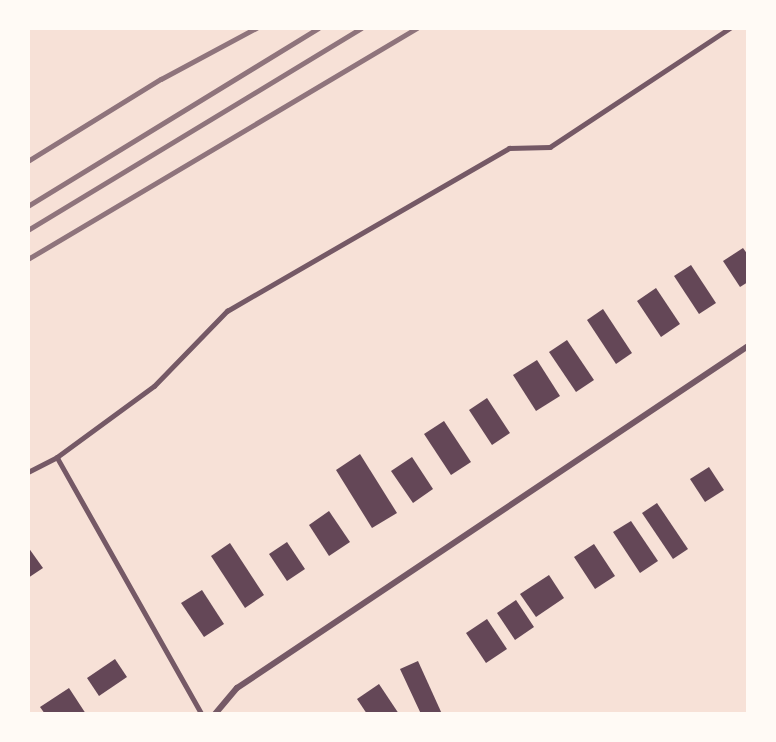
<!DOCTYPE html>
<style>
body{margin:0}
#map{position:relative;width:776px;height:742px;overflow:hidden;background:#f7e1d7;font-family:"Times New Roman",serif}
div>[style]{position:absolute}
[style*='--x']{left:calc(var(--x)*1px);top:calc(var(--y)*1px);width:calc(var(--w)*1px);rotate:calc(var(--a)*1deg)}
.building>*{inset:0;background:#644757}
.service>*{height:4.5px;margin:-2.25px;padding:0 2.25px;transform-origin:2.25px;border-radius:2.25px;background:#755966}
.minor>*{height:6px;margin:-3px;padding:0 3px;transform-origin:3px;border-radius:3px;background:#755966}
.rail>*{height:4.5px;margin:-2.25px;padding:0 2.25px;transform-origin:2.25px;border-radius:2.25px;background:#8f747c}
span{translate:-50% -50%;white-space:nowrap;text-align:center;line-height:1.15;-webkit-text-stroke:6px #fffaf5;paint-order:stroke}
.frame{position:absolute;inset:0;border:30px solid #fffaf5;pointer-events:none}
</style>
<div id="map">
<div class="building">
<i style="clip-path:polygon(743px 248px,748px 255px,748px 282px,740px 287px,723px 261px)"></i>
<i style="clip-path:polygon(691px 265px,716px 303px,699px 314px,674px 276px)"></i>
<i style="clip-path:polygon(656px 288px,680px 324px,661px 337px,637px 301px)"></i>
<i style="clip-path:polygon(603px 309px,632px 353px,616px 364px,587px 320px)"></i>
<i style="clip-path:polygon(567px 340px,594px 380px,576px 392px,549px 352px)"></i>
<i style="clip-path:polygon(537px 360px,560px 396px,536px 411px,513px 375px)"></i>
<i style="clip-path:polygon(487px 398px,510px 433px,492px 445px,469px 410px)"></i>
<i style="clip-path:polygon(444px 421px,471px 462px,451px 475px,424px 434px)"></i>
<i style="clip-path:polygon(360px 454px,397px 513px,372px 528px,336px 470px)"></i>
<i style="clip-path:polygon(412px 457px,433px 489px,413px 503px,391px 471px)"></i>
<i style="clip-path:polygon(709px 467px,724px 490px,705px 502px,690px 479px)"></i>
<i style="clip-path:polygon(657px 503px,688px 549px,673px 559px,642px 513px)"></i>
<i style="clip-path:polygon(329px 511px,350px 542px,329px 556px,309px 525px)"></i>
<i style="clip-path:polygon(631px 521px,658px 561px,640px 573px,613px 532px)"></i>
<i style="clip-path:polygon(287px 542px,305px 569px,287px 581px,269px 554px)"></i>
<i style="clip-path:polygon(230px 543px,264px 595px,245px 608px,211px 556px)"></i>
<i style="clip-path:polygon(594px 544px,615px 576px,595px 589px,574px 557px)"></i>
<i style="clip-path:polygon(28px 547px,43px 568px,28px 578px)"></i>
<i style="clip-path:polygon(549px 575px,564px 598px,536px 617px,520px 594px)"></i>
<i style="clip-path:polygon(202px 590px,224px 624px,204px 637px,181px 603px)"></i>
<i style="clip-path:polygon(516px 600px,534px 627px,515px 640px,497px 613px)"></i>
<i style="clip-path:polygon(487px 619px,507px 649px,486px 663px,466px 633px)"></i>
<i style="clip-path:polygon(115px 659px,127px 677px,99px 696px,87px 678px)"></i>
<i style="clip-path:polygon(418px 661px,442px 714px,421px 714px,400px 669px)"></i>
<i style="clip-path:polygon(379px 684px,399px 714px,367px 714px,357px 699px)"></i>
<i style="clip-path:polygon(69px 688px,86px 714px,45px 714px,40px 707px)"></i>
</div>
<div class="service">
<i style="--x:57;--y:457;--w:295;--a:60.6"></i>
<i style="--x:28;--y:472;--w:33;--a:-27"></i>
<i style="--x:57;--y:457;--w:120;--a:-36.2"></i>
<i style="--x:154;--y:386;--w:105;--a:-45.8"></i>
<i style="--x:227;--y:311;--w:326;--a:-30"></i>
<i style="--x:509;--y:148;--w:41;--a:-1.4"></i>
<i style="--x:550;--y:147;--w:216;--a:-33.5"></i>
</div>
<div class="minor">
<i style="--x:215;--y:714;--w:34;--a:-50"></i>
<i style="--x:237;--y:688;--w:615;--a:-33.79"></i>
</div>
<div class="rail">
<i style="--x:28;--y:161;--w:156;--a:-31.7"></i>
<i style="--x:161;--y:79;--w:108;--a:-28.2"></i>
<i style="--x:28;--y:206;--w:340;--a:-31.5"></i>
<i style="--x:28;--y:230;--w:389;--a:-31.2"></i>
<i style="--x:28;--y:259;--w:452;--a:-30.7"></i>
</div>
<div class="frame"></div>
</div>
